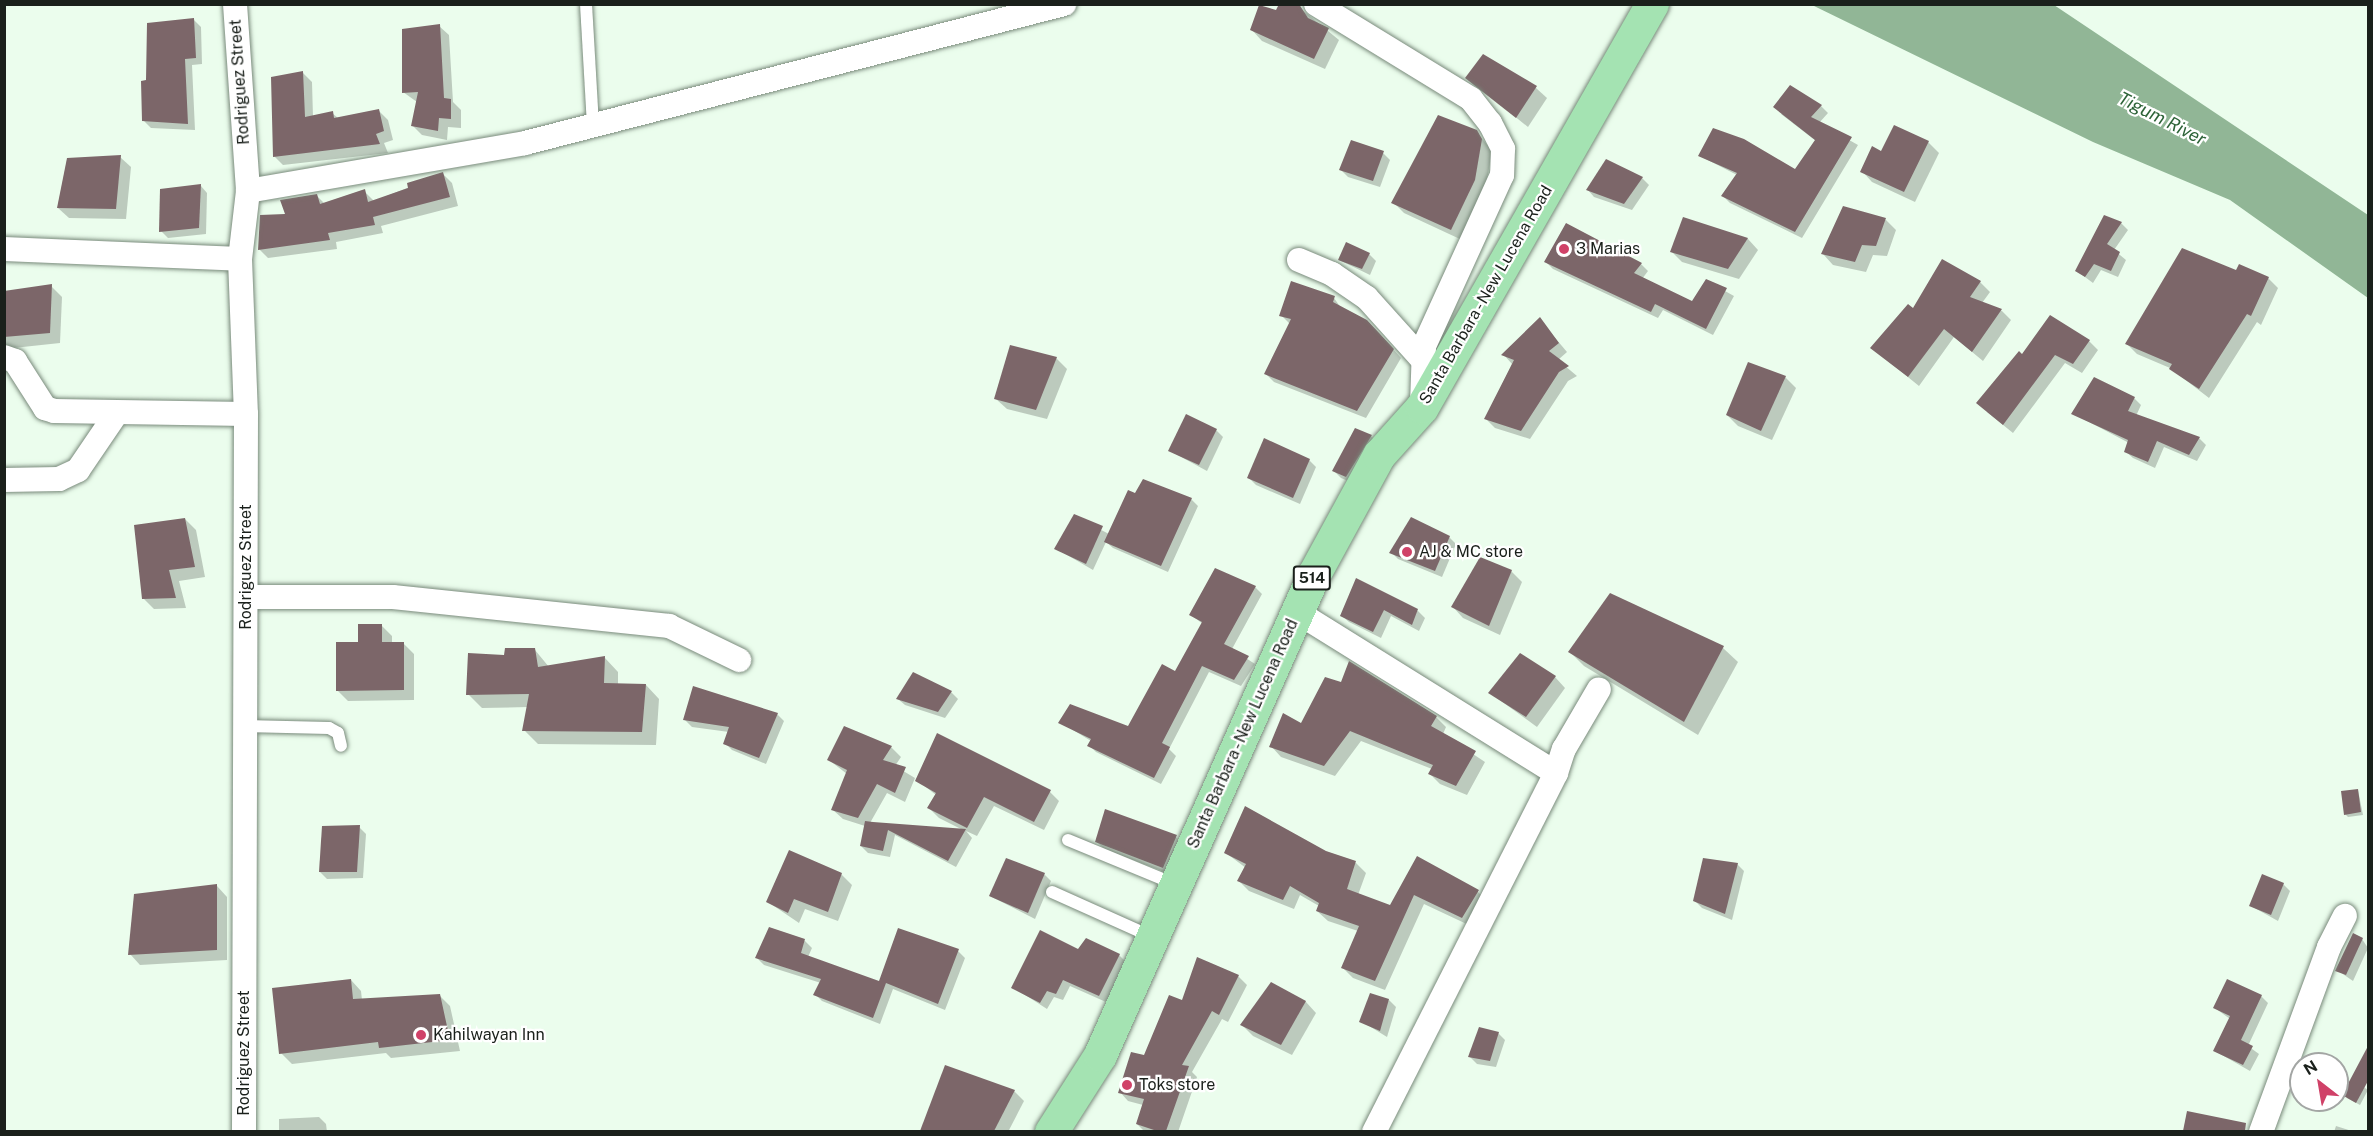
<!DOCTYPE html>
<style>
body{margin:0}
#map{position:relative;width:2373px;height:1136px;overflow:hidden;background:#ebfded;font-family:"Public Sans",sans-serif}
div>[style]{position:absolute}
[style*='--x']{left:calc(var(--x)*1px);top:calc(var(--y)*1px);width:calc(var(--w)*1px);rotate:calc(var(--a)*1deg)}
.water>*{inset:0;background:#91b696}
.shadow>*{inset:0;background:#0003}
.building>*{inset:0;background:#7c6669}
.roads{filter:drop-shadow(0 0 2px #798a7b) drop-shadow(0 0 2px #798a7b)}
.lane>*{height:12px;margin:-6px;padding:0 6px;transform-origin:6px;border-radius:6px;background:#fff}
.street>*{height:24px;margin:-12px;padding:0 12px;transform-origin:12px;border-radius:12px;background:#fff}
.primary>*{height:33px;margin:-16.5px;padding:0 16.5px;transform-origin:16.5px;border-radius:16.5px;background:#a4e3b2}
.dots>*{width:16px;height:16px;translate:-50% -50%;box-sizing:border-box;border:3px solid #fff;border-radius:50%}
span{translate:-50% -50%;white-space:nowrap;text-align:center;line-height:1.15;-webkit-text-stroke:4.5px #fff;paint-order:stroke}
.shield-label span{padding:2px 4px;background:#fff;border:2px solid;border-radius:4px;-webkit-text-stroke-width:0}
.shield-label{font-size:15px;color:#1a201b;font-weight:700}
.street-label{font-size:16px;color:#1a201b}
.poi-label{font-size:16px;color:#1a201b}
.left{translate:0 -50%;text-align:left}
.water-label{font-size:18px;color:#2d6338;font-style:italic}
.frame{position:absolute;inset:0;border:6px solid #1a201b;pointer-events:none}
.north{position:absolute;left:2289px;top:1052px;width:60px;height:60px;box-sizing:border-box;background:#fff;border:2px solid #a3a6a4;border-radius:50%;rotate:329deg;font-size:16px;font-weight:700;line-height:24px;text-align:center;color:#1a201b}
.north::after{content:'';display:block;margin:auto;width:21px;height:27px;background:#d04168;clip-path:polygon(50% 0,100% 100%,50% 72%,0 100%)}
</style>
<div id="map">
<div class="water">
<i style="clip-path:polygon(1812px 5px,2054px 5px,2368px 215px,2368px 298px,2230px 200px,2093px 142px)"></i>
</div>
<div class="shadow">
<i style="clip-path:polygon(1295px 4px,1339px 40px,1325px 69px,1262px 41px,1252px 30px)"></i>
<i style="clip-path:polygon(194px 20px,201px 27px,202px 64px,192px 65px,195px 130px,151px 128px,144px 121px,147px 81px)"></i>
<i style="clip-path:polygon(439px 26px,449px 35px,453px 102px,461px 110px,461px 128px,448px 127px,447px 140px,422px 135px,412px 125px,417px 102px,403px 92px)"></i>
<i style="clip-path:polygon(303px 73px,312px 82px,313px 117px,332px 113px,338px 118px,379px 111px,388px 120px,393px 140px,384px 143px,388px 153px,283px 165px,274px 156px)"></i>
<i style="clip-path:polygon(1467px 78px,1536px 88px,1547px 98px,1528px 127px)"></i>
<i style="clip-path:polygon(1821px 106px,1828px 113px,1819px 123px,1858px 145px,1802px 238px,1730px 203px,1723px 196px,1737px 175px,1700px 156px,1796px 171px,1816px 141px,1781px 114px)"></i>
<i style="clip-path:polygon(1476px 131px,1492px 151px,1485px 191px,1462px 240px,1404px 213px,1393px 202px)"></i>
<i style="clip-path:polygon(1928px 142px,1939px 153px,1915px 202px,1872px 182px,1862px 171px,1881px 153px)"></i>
<i style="clip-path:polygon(1383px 153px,1390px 160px,1380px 187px,1348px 177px,1341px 170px)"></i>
<i style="clip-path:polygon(120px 157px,131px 167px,126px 219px,69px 218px,58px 208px)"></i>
<i style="clip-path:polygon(443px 174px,452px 183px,458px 206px,381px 226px,383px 233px,336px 242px,337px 249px,268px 258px,259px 249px,287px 216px,316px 195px,325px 204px,364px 191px,374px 201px)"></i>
<i style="clip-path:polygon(1642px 178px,1649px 185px,1632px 210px,1594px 197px,1588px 190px)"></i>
<i style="clip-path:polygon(201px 186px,207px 193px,206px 234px,168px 238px,161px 231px)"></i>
<i style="clip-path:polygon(1844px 208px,1886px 220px,1896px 230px,1887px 256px,1873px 255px,1866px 272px,1833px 265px,1823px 254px)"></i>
<i style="clip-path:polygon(1684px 219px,1748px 239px,1758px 250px,1739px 279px,1682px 262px,1671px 251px)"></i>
<i style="clip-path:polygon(2121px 223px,2128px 230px,2114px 250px,2126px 260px,2118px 277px,2101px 270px,2093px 283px,2077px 271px)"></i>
<i style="clip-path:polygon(1369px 254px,1376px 261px,1370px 275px,1339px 260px)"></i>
<i style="clip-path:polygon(1546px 262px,1641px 264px,1648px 271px,1642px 279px,1692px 303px,1707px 281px,1734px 296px,1713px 335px,1663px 310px,1658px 318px,1553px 269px)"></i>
<i style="clip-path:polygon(2236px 271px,2268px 278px,2278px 288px,2261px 325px,2257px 322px,2209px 398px,2170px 368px,2137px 354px,2127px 344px)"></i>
<i style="clip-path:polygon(1980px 282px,1990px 292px,1982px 303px,2002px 311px,2011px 320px,1983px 361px,1954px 337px,1919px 386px,1872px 348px)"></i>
<i style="clip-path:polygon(51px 286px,62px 297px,60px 343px,4px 349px,4px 293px)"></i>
<i style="clip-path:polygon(1334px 298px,1341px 308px,1376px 330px,1401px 358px,1366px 418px,1274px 382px,1266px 374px,1290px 324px,1281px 315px)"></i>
<i style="clip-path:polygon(1540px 320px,1567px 352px,1558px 360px,1577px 376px,1568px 381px,1530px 439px,1495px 428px,1486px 419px,1512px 364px,1504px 355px)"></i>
<i style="clip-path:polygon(2089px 341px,2098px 350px,2082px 373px,2065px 363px,2013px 433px,1987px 412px,2023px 356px)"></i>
<i style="clip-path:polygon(1056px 358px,1067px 369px,1047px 419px,1007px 409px,996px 399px)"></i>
<i style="clip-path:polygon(1785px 377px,1796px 388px,1772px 440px,1738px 426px,1727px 415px)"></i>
<i style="clip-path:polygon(2134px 398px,2141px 405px,2136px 416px,2199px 438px,2206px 445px,2197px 461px,2164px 447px,2155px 468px,2133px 458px,2125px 451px,2129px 443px,2072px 413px)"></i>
<i style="clip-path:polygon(1216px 430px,1223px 437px,1207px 471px,1170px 451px)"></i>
<i style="clip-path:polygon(1371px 436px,1378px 443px,1353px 483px,1341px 478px,1334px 471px)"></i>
<i style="clip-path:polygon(1309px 460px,1316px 467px,1300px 504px,1256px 485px,1249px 478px)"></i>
<i style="clip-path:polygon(1136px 495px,1191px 499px,1198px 506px,1168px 572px,1113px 548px,1106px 542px,1093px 570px,1055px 548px,1074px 516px,1109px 534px)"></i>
<i style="clip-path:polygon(185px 519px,196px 530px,205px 577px,179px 581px,186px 608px,154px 609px,143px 598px)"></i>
<i style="clip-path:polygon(1449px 537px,1456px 544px,1442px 577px,1398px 559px,1391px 552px)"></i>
<i style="clip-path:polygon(1481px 558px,1511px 571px,1522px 582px,1500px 635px,1463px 618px,1453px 607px)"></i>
<i style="clip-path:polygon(1359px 582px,1418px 611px,1425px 618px,1419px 631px,1391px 616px,1381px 638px,1349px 622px,1342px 616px)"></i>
<i style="clip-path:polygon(1255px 587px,1262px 594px,1232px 649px,1255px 664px,1241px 686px,1209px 672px,1169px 749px,1176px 756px,1161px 784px,1096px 752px,1089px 745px,1091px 741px,1060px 722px,1128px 728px,1176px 673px,1203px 624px,1191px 615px)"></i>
<i style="clip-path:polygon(1610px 595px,1723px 648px,1738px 662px,1698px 735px,1584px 666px,1570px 652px)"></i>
<i style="clip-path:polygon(381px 625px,392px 636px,392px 643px,403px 643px,414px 654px,414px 700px,348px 701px,337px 690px,359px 644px)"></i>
<i style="clip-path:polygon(535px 650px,549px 667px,605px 658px,618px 672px,618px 685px,646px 685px,659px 699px,656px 745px,538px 744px,524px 730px,528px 707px,482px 708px,468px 694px,506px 657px)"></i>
<i style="clip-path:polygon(1555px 677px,1565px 688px,1537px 727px,1490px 693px)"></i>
<i style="clip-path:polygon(951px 692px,958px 699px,945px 718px,905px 705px,898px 699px)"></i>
<i style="clip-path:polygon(777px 714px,784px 721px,766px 764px,732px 750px,725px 743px,729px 732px,692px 727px,685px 720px)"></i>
<i style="clip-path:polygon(1436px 717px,1446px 727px,1443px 734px,1485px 762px,1467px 795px,1440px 784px,1430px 774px,1432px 769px,1361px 741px,1335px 776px,1281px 757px,1271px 746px,1302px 725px)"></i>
<i style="clip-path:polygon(938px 735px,1050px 792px,1059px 801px,1044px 830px,994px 806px,977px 836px,966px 831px,972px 838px,956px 867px,895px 835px,890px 857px,868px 853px,861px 846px,865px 826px,843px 819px,833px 810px,847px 774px,829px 760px,891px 747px,901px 757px,895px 766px,915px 778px,905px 802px,887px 793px,870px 823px,965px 831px,939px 818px,929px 808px,936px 795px,917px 780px)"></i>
<i style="clip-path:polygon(2358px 790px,2363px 815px,2348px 817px,2345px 814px)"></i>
<i style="clip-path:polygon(1106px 811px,1176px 837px,1183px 844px,1170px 874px,1104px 849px,1097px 842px)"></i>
<i style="clip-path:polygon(359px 827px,366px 834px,363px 878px,327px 879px,320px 872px)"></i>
<i style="clip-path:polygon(1226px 853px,1326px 853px,1356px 863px,1366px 873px,1358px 895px,1391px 907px,1418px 858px,1478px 892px,1488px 902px,1473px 927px,1424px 904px,1385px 990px,1353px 978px,1343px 968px,1358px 931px,1328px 921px,1317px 911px,1319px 906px,1300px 895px,1294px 909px,1249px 891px,1239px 881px,1246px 868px)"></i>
<i style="clip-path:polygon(1737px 864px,1744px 871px,1732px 920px,1702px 908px,1695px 901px)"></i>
<i style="clip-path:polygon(841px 874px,852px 885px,838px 921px,805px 909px,799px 923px,768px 902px)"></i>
<i style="clip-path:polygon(1044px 874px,1051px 881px,1035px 919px,990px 896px)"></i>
<i style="clip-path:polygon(2283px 884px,2290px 891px,2278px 921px,2251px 906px)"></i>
<i style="clip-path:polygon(217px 886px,227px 897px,227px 960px,140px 965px,130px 954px)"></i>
<i style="clip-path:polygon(770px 928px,805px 941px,812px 948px,808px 957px,880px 983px,958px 951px,965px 958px,945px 1010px,893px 989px,880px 1024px,822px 1001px,815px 994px,821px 983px,764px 965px,757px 958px)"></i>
<i style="clip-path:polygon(2362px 939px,2368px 948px,2353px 981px,2337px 970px)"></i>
<i style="clip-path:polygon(1079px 951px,1119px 955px,1126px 962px,1106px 1002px,1070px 986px,1063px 1000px,1054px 997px,1047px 1009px,1013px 987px)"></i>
<i style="clip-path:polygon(1238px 976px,1247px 985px,1228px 1022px,1222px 1019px,1192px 1072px,1197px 1077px,1178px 1132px,1145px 1132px,1137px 1124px,1143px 1105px,1128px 1101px,1120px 1092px,1145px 1057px)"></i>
<i style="clip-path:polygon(351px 980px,361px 991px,362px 1000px,439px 995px,450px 1006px,460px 1051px,391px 1058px,386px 1053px,292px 1064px,281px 1053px)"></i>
<i style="clip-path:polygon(1272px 984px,1306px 1002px,1316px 1013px,1292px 1055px,1253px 1036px,1242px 1025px)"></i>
<i style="clip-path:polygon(2261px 996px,2268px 1003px,2248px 1046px,2259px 1054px,2250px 1071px,2215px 1051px,2230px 1019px,2215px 1008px)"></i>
<i style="clip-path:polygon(1389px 1000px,1396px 1007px,1387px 1037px,1361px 1021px)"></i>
<i style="clip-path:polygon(1498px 1033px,1505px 1040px,1496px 1067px,1477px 1064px,1470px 1057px)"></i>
<i style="clip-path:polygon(946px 1067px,1014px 1091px,1024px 1101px,1008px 1132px,922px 1132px)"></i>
<i style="clip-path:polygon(2352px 1079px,2368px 1090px,2360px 1105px,2347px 1098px)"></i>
<i style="clip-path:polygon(2188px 1113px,2233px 1128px,2232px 1132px,2184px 1132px)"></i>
<i style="clip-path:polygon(319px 1117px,326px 1124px,327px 1132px,279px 1132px,279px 1119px)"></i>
<i style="clip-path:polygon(2336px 1126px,2355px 1132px,2334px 1132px)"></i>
</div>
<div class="building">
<i style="clip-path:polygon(1279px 4px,1299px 4px,1308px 18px,1329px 28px,1314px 59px,1250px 30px,1259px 5px,1276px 10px)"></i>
<i style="clip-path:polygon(194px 18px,196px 58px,185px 59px,188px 124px,142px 121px,141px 81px,146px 80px,147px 23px)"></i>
<i style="clip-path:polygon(440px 24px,444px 98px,451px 99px,451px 119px,439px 118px,438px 131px,411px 126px,418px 92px,402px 93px,402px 29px)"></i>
<i style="clip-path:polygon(1483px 54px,1537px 86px,1516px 118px,1465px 78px)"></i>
<i style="clip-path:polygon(303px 71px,305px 117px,333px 111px,334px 118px,379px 109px,384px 131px,376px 134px,380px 144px,273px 157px,271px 77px)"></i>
<i style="clip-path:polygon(1790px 85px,1822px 105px,1811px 117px,1852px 137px,1795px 232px,1721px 196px,1737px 173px,1698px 156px,1713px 128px,1744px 139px,1795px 169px,1815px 140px,1773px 107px)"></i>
<i style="clip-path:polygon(1438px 115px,1477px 130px,1482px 139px,1475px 180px,1451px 230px,1391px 203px)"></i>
<i style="clip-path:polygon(1894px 125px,1929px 141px,1904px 192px,1860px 172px,1872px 146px,1881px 151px)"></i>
<i style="clip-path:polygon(1351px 140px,1384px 151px,1373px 181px,1339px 170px)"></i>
<i style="clip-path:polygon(121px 155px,116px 209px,57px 208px,67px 158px)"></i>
<i style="clip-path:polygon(1606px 159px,1643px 177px,1624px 204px,1586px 190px)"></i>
<i style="clip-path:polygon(443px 172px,450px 197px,373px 217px,375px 225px,328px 233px,330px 240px,258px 250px,260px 215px,285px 214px,280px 200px,317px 194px,320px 204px,365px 189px,368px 202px,408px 188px,407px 183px)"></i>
<i style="clip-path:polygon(201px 184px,199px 228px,159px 232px,160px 189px)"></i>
<i style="clip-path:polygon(1843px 206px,1886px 218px,1876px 246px,1862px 245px,1855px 262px,1821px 254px)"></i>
<i style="clip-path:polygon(2104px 215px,2122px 222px,2107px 244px,2120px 252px,2111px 271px,2094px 264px,2085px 277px,2075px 271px)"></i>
<i style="clip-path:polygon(1683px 217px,1748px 238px,1728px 269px,1670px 252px)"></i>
<i style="clip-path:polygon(1566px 223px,1642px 263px,1634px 273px,1692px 301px,1706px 279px,1727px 288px,1706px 329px,1655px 304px,1651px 312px,1544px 262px)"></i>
<i style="clip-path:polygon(1346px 242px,1370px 253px,1362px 269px,1338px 260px)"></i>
<i style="clip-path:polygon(2182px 248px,2236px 270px,2239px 264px,2269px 277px,2251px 316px,2247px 314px,2199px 389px,2169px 369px,2172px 364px,2125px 344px)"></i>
<i style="clip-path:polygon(1942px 259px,1981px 281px,1970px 297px,2002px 309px,1972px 352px,1944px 329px,1908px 377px,1870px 348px,1908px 304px,1913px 308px)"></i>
<i style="clip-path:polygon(1291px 281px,1335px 296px,1333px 302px,1367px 320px,1394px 349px,1357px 411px,1264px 374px,1291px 319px,1279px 316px)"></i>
<i style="clip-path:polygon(52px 284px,50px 333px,4px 337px,4px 291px)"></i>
<i style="clip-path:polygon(2050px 315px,2090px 340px,2073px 364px,2055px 355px,2003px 425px,1976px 403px,2019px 351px,2022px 354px)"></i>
<i style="clip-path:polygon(1540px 317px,1559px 343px,1549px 351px,1569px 366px,1559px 372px,1521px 431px,1484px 419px,1514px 360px,1501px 355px)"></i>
<i style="clip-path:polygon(1010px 345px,1057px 357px,1036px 410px,994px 399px)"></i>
<i style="clip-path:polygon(1748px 362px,1786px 376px,1761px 431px,1726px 415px)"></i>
<i style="clip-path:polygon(2094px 377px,2135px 397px,2128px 411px,2200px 437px,2189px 455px,2157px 441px,2148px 462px,2124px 452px,2128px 440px,2071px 414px)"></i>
<i style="clip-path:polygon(1186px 414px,1217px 429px,1199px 465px,1168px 451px)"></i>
<i style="clip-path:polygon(1355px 428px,1372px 435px,1346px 477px,1332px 471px)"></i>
<i style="clip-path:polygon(1264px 438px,1310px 459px,1293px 498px,1247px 478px)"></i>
<i style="clip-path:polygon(1143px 479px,1192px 498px,1161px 566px,1104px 542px,1128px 490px,1135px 493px)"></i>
<i style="clip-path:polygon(1074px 514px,1103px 526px,1086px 564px,1054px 549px)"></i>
<i style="clip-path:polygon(1411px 517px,1450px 536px,1435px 571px,1389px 553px)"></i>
<i style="clip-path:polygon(185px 518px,195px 567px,169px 570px,176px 598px,142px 599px,134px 525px)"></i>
<i style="clip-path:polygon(1480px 557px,1512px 570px,1489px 626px,1451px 607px)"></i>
<i style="clip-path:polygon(1215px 568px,1256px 586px,1224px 644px,1249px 656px,1234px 680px,1202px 666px,1162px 743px,1170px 747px,1154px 778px,1087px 746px,1091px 739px,1058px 723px,1070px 704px,1128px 726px,1162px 664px,1175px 671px,1202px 622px,1189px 615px)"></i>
<i style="clip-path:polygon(1356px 578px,1418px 609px,1412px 625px,1384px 610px,1373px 632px,1340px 616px)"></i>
<i style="clip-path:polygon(1610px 593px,1724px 646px,1684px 722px,1568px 652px)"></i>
<i style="clip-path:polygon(358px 624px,382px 624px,382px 642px,404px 642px,404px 690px,336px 691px,336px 642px,358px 642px)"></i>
<i style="clip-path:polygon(505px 648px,535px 648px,538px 667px,605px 656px,604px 683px,646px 684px,642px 732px,522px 731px,529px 694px,466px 695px,468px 653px,504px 655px)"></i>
<i style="clip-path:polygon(1520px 653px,1556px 676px,1526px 717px,1488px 693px)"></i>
<i style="clip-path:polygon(1349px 661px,1437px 716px,1431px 726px,1476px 751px,1456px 786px,1428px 774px,1433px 765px,1350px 731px,1324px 766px,1269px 747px,1283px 713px,1301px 723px,1325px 677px,1341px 682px)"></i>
<i style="clip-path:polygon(913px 672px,952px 691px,938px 712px,896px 699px)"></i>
<i style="clip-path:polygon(693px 686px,778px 713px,759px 758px,723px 744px,729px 727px,683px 720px)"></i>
<i style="clip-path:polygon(844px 726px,892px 746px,883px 760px,906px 767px,895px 793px,877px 784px,858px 818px,831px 810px,847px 770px,827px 760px)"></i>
<i style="clip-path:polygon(937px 733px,1051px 790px,1034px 822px,984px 797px,967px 828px,927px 808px,936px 793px,915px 781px)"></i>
<i style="clip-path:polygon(2358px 789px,2361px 812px,2344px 815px,2341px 791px)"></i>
<i style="clip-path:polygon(1245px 806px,1326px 851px,1356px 861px,1347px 889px,1390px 905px,1417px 856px,1479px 890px,1462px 918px,1414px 895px,1375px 981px,1341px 968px,1359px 926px,1316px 911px,1319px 903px,1290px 886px,1283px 900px,1237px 881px,1246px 864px,1224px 853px)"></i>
<i style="clip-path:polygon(1105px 809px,1177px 835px,1163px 868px,1095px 842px)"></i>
<i style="clip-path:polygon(865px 821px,873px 822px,966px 829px,948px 861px,888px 830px,883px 851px,860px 846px)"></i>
<i style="clip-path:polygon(360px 825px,357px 872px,319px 872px,322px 826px)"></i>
<i style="clip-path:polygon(789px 850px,842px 873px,828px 912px,794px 899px,788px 913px,766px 902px)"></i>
<i style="clip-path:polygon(1006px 858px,1045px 873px,1028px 913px,989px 896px)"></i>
<i style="clip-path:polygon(1703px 858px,1738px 863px,1725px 914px,1693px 901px)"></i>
<i style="clip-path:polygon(2262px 874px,2284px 883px,2271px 915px,2249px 906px)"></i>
<i style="clip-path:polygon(217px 884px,217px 950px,128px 955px,134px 894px)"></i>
<i style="clip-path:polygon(769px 927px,805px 939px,801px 953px,879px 981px,898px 928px,959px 949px,938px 1004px,886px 983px,873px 1018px,813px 995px,821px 979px,755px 958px)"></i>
<i style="clip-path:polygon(1040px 930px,1078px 949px,1086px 938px,1120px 954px,1099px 996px,1063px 980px,1056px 994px,1047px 991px,1040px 1003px,1011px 988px)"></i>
<i style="clip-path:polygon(2353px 933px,2363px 938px,2346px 975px,2335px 971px)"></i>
<i style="clip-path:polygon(1197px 957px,1239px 975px,1219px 1015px,1212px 1011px,1182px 1065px,1189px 1066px,1166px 1131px,1157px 1131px,1136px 1124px,1144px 1099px,1118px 1093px,1131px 1052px,1144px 1055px,1169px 995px,1182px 1000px)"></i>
<i style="clip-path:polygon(351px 979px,353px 999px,440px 994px,450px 1040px,379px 1048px,378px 1042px,279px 1054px,272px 988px)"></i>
<i style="clip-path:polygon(2227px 979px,2262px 995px,2241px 1040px,2253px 1046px,2243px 1065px,2213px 1051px,2230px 1016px,2213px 1008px)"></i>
<i style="clip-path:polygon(1271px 982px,1306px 1001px,1281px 1045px,1240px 1025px)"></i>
<i style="clip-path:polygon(1370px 993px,1389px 999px,1380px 1031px,1359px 1022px)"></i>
<i style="clip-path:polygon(1479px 1027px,1499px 1032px,1490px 1061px,1468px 1057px)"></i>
<i style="clip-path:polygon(2368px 1046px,2368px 1081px,2356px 1103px,2342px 1095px)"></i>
<i style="clip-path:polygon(945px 1065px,1015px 1090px,994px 1131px,920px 1131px)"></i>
<i style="clip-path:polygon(2187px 1111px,2246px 1123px,2245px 1131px,2183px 1131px)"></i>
</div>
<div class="roads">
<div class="lane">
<i style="--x:586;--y:4;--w:122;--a:86.7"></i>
<i style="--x:244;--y:726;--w:85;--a:1.3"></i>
<i style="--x:329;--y:728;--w:10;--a:29"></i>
<i style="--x:338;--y:733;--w:13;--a:77"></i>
<i style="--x:1068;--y:840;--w:116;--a:22.4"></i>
<i style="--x:1052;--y:892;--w:110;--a:24.2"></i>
</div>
<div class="street">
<i style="--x:235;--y:4;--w:187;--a:86"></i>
<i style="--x:248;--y:191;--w:68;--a:96.7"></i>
<i style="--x:240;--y:259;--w:155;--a:87.8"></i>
<i style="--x:246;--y:414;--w:718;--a:90.16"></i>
<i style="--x:1316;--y:4;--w:182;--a:31.5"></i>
<i style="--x:1471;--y:99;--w:31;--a:52"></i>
<i style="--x:1490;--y:123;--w:29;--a:63"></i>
<i style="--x:1503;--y:149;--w:26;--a:92"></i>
<i style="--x:1502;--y:175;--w:188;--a:114.5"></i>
<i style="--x:1424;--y:346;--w:61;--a:91.9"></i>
<i style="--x:248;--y:191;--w:281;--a:-9.8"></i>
<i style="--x:525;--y:143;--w:557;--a:-14.46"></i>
<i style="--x:4;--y:249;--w:236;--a:2.4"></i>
<i style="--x:1299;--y:260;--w:36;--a:23"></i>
<i style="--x:1332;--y:274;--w:42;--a:34.4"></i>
<i style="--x:1367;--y:298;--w:82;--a:48"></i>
<i style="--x:4;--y:357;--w:12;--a:20"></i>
<i style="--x:15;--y:361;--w:56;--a:57.4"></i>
<i style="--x:45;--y:408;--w:9;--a:18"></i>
<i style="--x:54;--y:411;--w:192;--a:0.9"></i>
<i style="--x:4;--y:480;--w:55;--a:-1"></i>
<i style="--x:59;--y:479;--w:21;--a:-25"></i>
<i style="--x:78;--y:470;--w:68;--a:-55.8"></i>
<i style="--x:246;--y:597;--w:147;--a:0"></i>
<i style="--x:393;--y:597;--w:278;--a:6"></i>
<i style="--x:669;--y:626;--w:78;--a:25.9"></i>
<i style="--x:1297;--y:612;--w:305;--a:31.9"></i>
<i style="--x:1556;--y:773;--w:25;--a:-72"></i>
<i style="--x:1564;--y:749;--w:69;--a:-59.7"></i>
<i style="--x:1374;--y:1132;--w:402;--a:-63.1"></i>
<i style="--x:2261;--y:1132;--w:197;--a:-69.8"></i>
<i style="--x:2329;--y:947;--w:35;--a:-63"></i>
</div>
<div class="primary">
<i style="--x:1051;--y:1132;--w:91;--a:-57.5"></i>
<i style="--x:1100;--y:1055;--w:526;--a:-66.02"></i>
<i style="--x:1314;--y:574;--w:136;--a:-61.4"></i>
<i style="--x:1379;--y:455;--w:64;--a:-48.1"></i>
<i style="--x:1422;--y:407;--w:464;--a:-60.3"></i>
</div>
</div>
<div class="dots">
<i style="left:1564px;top:249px;background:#d04168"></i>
<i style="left:1407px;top:552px;background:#d04168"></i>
<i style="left:421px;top:1035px;background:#d04168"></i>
<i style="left:1127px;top:1085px;background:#d04168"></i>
</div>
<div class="shield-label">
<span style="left:1312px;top:578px">514</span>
</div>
<div class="street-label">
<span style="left:240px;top:82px;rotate:-94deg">Rodriguez Street</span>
<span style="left:1486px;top:295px;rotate:-60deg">Santa Barbara - New Lucena Road</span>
<span style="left:246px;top:567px;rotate:-90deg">Rodriguez Street</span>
<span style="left:1243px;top:734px;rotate:-66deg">Santa Barbara - New Lucena Road</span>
<span style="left:244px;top:1053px;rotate:-90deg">Rodriguez Street</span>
</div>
<div class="poi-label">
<span class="left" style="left:1576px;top:249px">3 Marias</span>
<span class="left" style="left:1419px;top:552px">AJ &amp; MC store</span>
<span class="left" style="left:433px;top:1035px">Kahilwayan Inn</span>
<span class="left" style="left:1139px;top:1085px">Toks store</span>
</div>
<div class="water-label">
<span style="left:2162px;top:119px;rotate:27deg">Tigum River</span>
</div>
<div class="frame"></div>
<div class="north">N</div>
</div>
